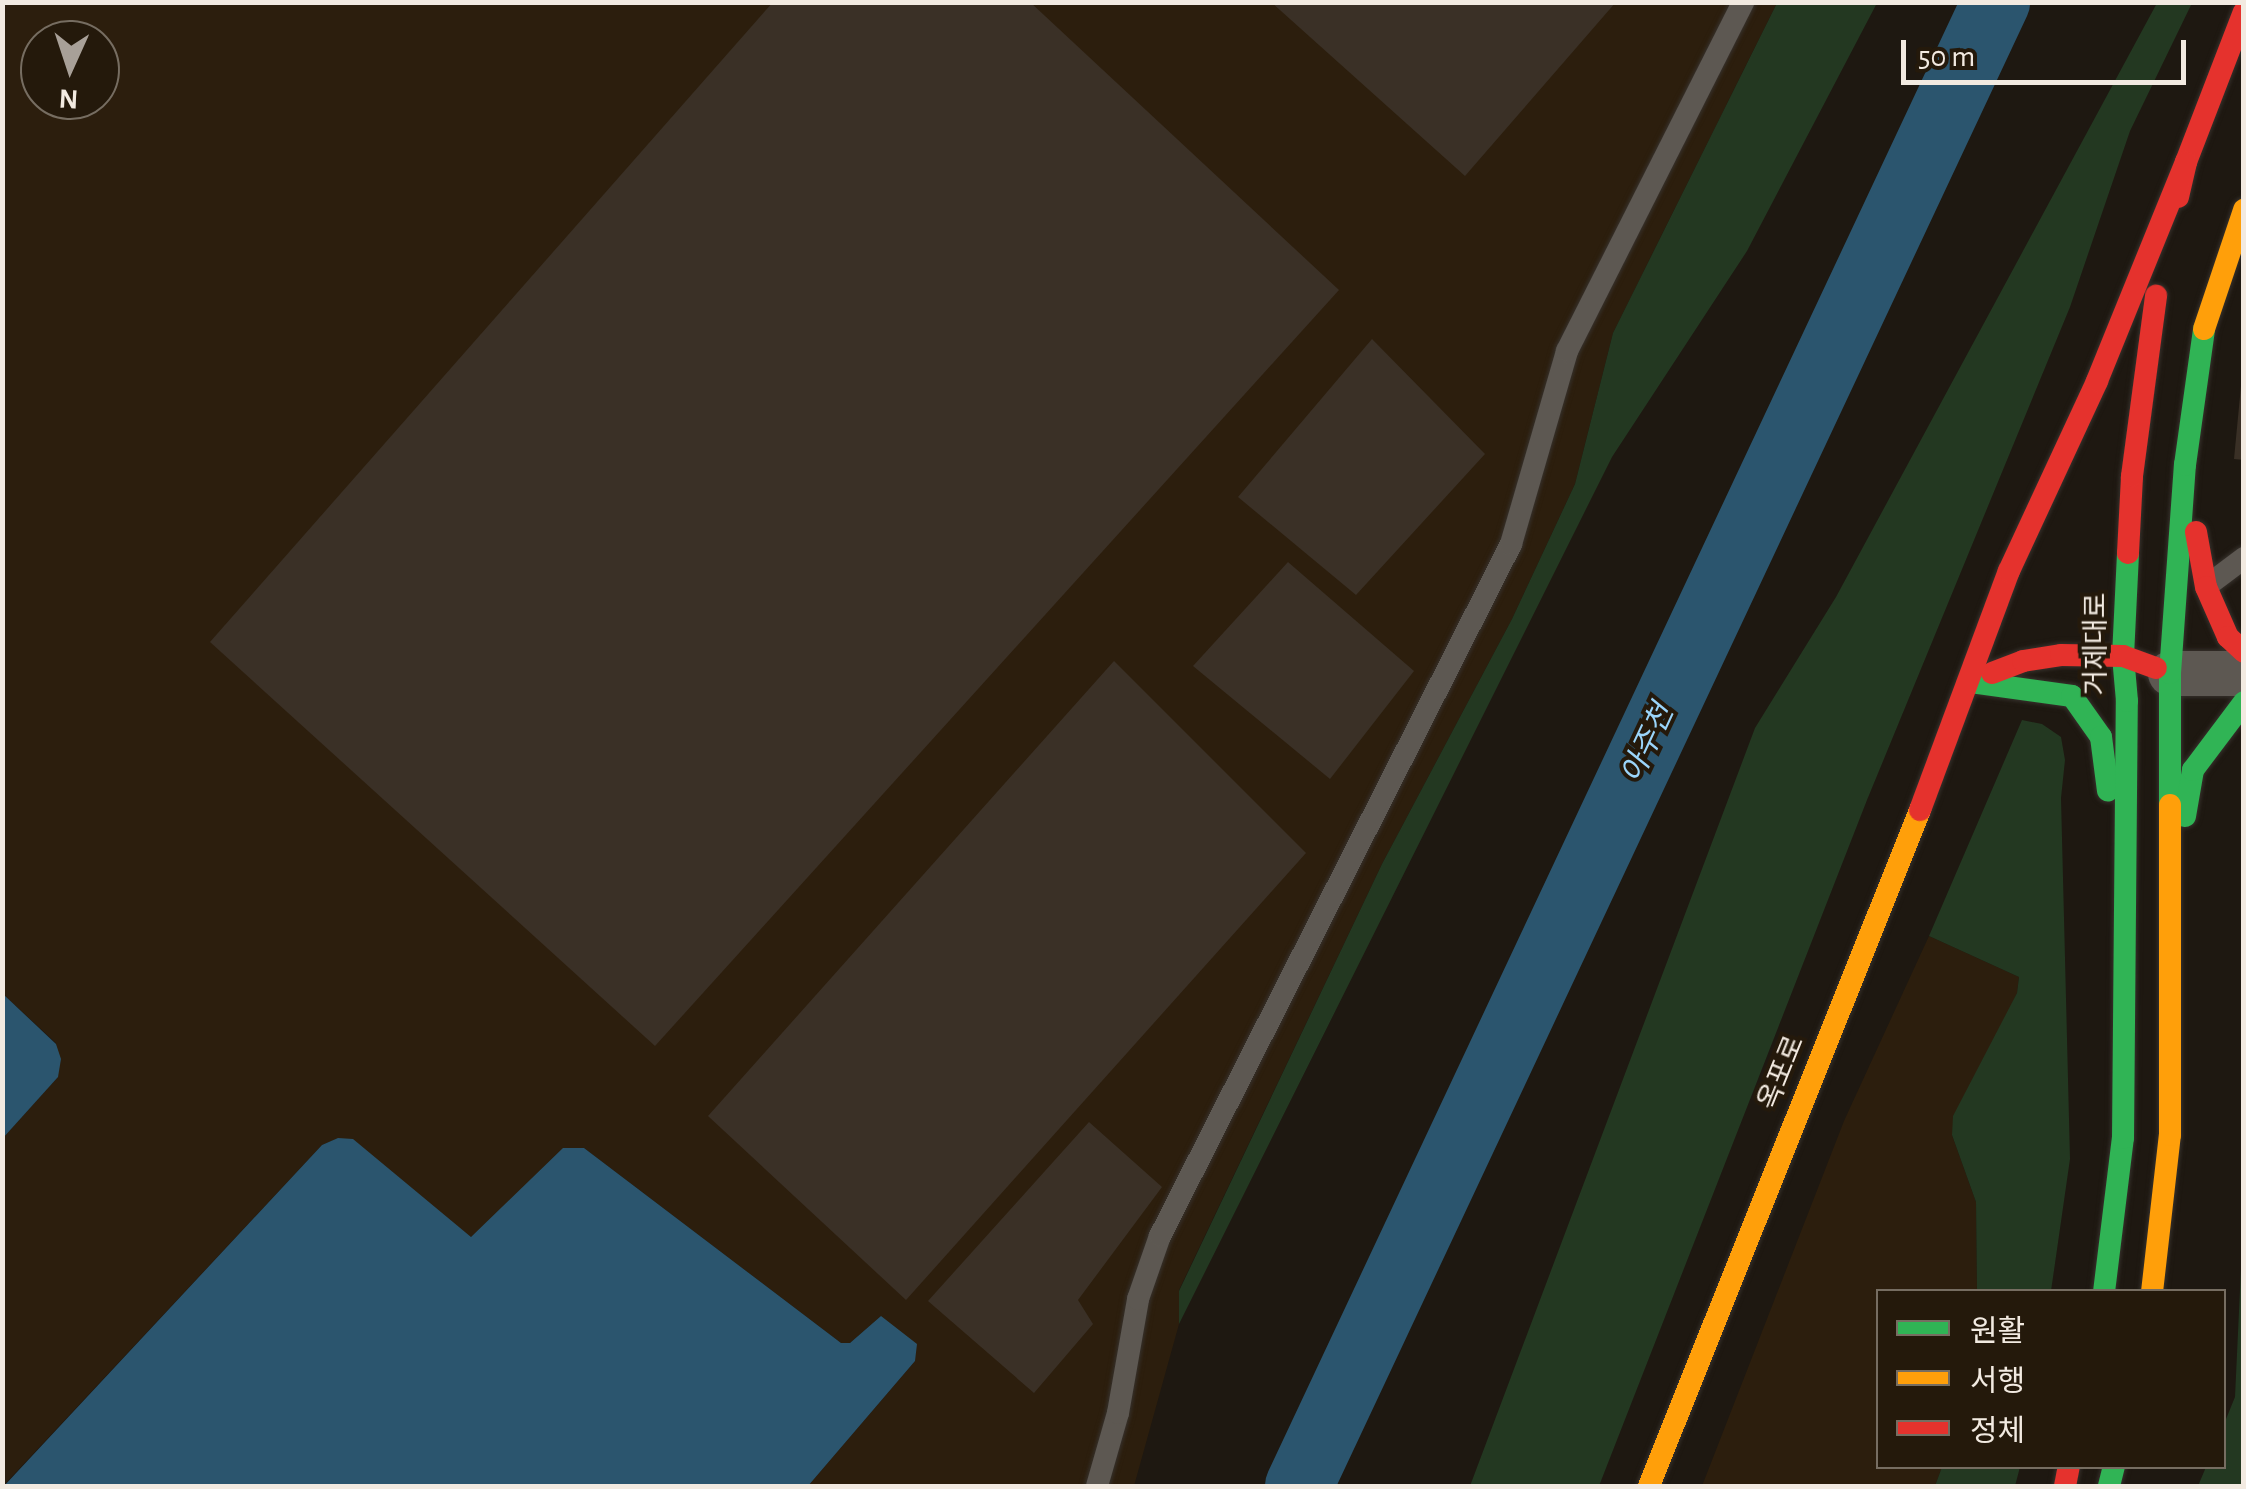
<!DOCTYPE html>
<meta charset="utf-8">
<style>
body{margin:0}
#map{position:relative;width:2246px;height:1489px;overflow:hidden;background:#1e1811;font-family:"Alegreya Sans","Noto Sans KR",sans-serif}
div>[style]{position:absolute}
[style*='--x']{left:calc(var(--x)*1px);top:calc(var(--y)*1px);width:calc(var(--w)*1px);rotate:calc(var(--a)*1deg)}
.built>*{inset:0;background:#2c1e0d}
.green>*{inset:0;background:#233821}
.water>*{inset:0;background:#2b556e}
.river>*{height:68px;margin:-34px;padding:0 34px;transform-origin:34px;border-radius:34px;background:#2b556e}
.building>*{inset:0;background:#3a3026}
.roads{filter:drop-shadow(0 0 2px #36312c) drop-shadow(0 0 2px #36312c)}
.lane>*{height:22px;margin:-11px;padding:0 11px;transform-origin:11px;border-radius:11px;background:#5d5852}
.street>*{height:45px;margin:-22.5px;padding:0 22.5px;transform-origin:22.5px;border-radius:22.5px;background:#5d5852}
.fast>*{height:22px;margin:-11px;padding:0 11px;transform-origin:11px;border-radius:11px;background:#30b455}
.slow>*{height:22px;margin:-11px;padding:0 11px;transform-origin:11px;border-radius:11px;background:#ff9f0a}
.jam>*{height:22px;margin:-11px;padding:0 11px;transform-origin:11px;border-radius:11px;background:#e5322d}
span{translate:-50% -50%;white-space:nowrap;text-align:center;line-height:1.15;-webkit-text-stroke:8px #24190b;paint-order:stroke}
.street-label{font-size:28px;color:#f2eae1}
.water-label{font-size:30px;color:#9bd5fa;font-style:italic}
.frame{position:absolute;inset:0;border:5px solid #f2eae1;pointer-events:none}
.legend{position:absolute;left:1876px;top:1289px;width:350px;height:180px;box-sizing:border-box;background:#24190b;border:2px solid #766d61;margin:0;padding:12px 18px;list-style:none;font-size:30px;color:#f2eae1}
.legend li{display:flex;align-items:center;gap:20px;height:50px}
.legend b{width:50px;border:2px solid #766d61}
.north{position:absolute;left:20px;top:20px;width:100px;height:100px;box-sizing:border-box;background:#24190b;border:2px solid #766d61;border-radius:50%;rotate:183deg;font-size:28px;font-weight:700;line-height:40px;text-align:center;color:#f2eae1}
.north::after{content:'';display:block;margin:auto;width:35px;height:45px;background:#a8a098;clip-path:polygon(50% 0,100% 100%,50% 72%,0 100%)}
.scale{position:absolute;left:1901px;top:40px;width:285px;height:45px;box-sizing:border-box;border:5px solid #f2eae1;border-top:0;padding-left:12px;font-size:30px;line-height:35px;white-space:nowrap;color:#f2eae1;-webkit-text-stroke:8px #24190b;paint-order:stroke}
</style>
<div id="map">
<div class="built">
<i style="clip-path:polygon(evenodd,3px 3px,1777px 3px,1613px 333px,1575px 484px,1512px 619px,1382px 864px,1179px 1290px,1179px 1324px,1134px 1486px,808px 1486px,915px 1361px,881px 1316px,850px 1343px,841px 1343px,584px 1148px,471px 1237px,339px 1138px,322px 1145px,3px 1486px,3px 1138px,58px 1077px,56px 1043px,3px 994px,3px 3px,40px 40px,100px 40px,100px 100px,40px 100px,40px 40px)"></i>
<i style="clip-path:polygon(1929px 936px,2019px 977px,2017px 993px,1952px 1135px,1976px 1202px,1977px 1291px,1878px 1292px,1878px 1466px,1942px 1467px,1935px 1486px,1702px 1486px,1844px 1121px)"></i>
</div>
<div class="green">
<i style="clip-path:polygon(1777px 3px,1877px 3px,1747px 251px,1612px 457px,1179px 1324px,1179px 1291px,1382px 864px,1512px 619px,1575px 484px,1613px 333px)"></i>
<i style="clip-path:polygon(2157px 3px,2192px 3px,2130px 131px,2070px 307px,1867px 800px,1599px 1486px,1470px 1486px,1755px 728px,1836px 597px)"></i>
<i style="clip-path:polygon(2022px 720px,2042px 724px,2061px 737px,2065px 760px,2061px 798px,2070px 1159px,2051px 1291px,1977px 1291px,1976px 1202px,1952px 1135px,1953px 1116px,2017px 993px,2019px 977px,1929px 936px)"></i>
<i style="clip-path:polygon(2243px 1225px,2243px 1486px,2198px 1486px,2206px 1467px,2224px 1466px,2224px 1424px,2235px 1397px)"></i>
<i style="clip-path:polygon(1942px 1467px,1942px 1466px,2020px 1467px,2015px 1486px,1935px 1486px)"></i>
</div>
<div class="water">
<i style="clip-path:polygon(3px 994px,56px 1044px,61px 1059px,58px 1077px,3px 1138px)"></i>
<i style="clip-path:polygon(338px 1138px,353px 1139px,471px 1237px,563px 1148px,584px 1148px,841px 1343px,850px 1343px,881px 1316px,917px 1344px,915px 1361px,808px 1486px,4px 1486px,322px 1145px)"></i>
</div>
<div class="river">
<i style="--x:1299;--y:1486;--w:1640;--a:-64.84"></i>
</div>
<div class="building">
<i style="clip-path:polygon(773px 2px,1030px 2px,1339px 290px,655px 1046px,210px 642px)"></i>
<i style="clip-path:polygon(1271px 2px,1616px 2px,1465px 176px)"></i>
<i style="clip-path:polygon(1372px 339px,1485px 454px,1356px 595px,1238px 497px)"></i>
<i style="clip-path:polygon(2241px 386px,2244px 387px,2244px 460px,2234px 459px)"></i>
<i style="clip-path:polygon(1288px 562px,1414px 671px,1330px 779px,1193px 666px)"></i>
<i style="clip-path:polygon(1114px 661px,1306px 853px,906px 1300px,708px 1116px)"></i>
<i style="clip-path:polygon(1089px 1122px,1162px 1187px,1078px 1300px,1093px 1324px,1034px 1393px,928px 1301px)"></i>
</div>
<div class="roads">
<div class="lane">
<i style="--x:2208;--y:585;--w:45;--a:-36.9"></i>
<i style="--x:1097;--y:1486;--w:76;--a:-74"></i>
<i style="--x:1118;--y:1413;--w:116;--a:-80"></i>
<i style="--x:1138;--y:1299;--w:67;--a:-70.8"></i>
<i style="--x:1160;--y:1236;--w:776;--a:-63.1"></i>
<i style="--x:1511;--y:544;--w:201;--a:-73.8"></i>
<i style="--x:1567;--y:351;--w:391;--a:-63.2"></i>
</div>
<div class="street">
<i style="--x:2170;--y:673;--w:74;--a:0"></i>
</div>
<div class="fast">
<i style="--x:1971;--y:682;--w:102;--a:7.9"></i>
<i style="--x:2072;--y:696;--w:50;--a:54.7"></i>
<i style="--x:2101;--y:737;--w:54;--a:82.6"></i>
<i style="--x:2170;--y:805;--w:132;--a:-90"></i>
<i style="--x:2170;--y:673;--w:209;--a:-85.9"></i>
<i style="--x:2185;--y:465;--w:137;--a:-82"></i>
<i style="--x:2185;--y:816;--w:47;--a:-80.1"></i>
<i style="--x:2193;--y:770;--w:85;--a:-53.1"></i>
<i style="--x:2104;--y:1292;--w:155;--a:-83"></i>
<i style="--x:2123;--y:1138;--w:437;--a:-89.5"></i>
<i style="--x:2127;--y:701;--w:45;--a:-95.1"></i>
<i style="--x:2123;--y:656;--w:103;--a:-87.2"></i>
<i style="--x:2109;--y:1486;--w:21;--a:-76"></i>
</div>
<div class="slow">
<i style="--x:2204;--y:329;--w:126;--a:-71.4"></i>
<i style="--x:2152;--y:1292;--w:158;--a:-83.5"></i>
<i style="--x:2170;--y:1135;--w:330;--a:-90"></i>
<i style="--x:1649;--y:1486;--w:728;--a:-68.15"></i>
</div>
<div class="jam">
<i style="--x:2178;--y:197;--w:36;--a:-77"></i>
<i style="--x:2186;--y:162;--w:161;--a:-68.9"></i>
<i style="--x:2196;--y:532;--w:56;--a:79.7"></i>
<i style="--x:2206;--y:587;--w:55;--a:66.3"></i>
<i style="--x:2228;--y:637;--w:22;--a:43"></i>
<i style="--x:2128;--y:553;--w:77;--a:-87"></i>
<i style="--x:2132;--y:476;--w:182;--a:-82.4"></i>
<i style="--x:1992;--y:673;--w:33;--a:-21"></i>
<i style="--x:2023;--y:661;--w:38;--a:-9"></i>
<i style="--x:2061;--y:655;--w:62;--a:0.9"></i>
<i style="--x:2123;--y:656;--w:35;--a:20"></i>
<i style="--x:1920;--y:810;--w:255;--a:-69.6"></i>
<i style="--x:2009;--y:571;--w:209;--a:-65.1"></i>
<i style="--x:2097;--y:381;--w:236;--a:-67.9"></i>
<i style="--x:2065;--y:1486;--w:20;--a:-79"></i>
</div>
</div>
<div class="street-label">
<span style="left:2097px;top:644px;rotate:-90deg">거제대로</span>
<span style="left:1782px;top:1073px;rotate:-68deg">옥포로</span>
</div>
<div class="water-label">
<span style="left:1648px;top:744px;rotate:-65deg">아주천</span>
</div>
<div class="frame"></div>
<ul class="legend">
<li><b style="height:12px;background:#30b455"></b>원활</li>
<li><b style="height:12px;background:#ff9f0a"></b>서행</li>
<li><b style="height:12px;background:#e5322d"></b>정체</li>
</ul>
<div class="north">N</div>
<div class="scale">50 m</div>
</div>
